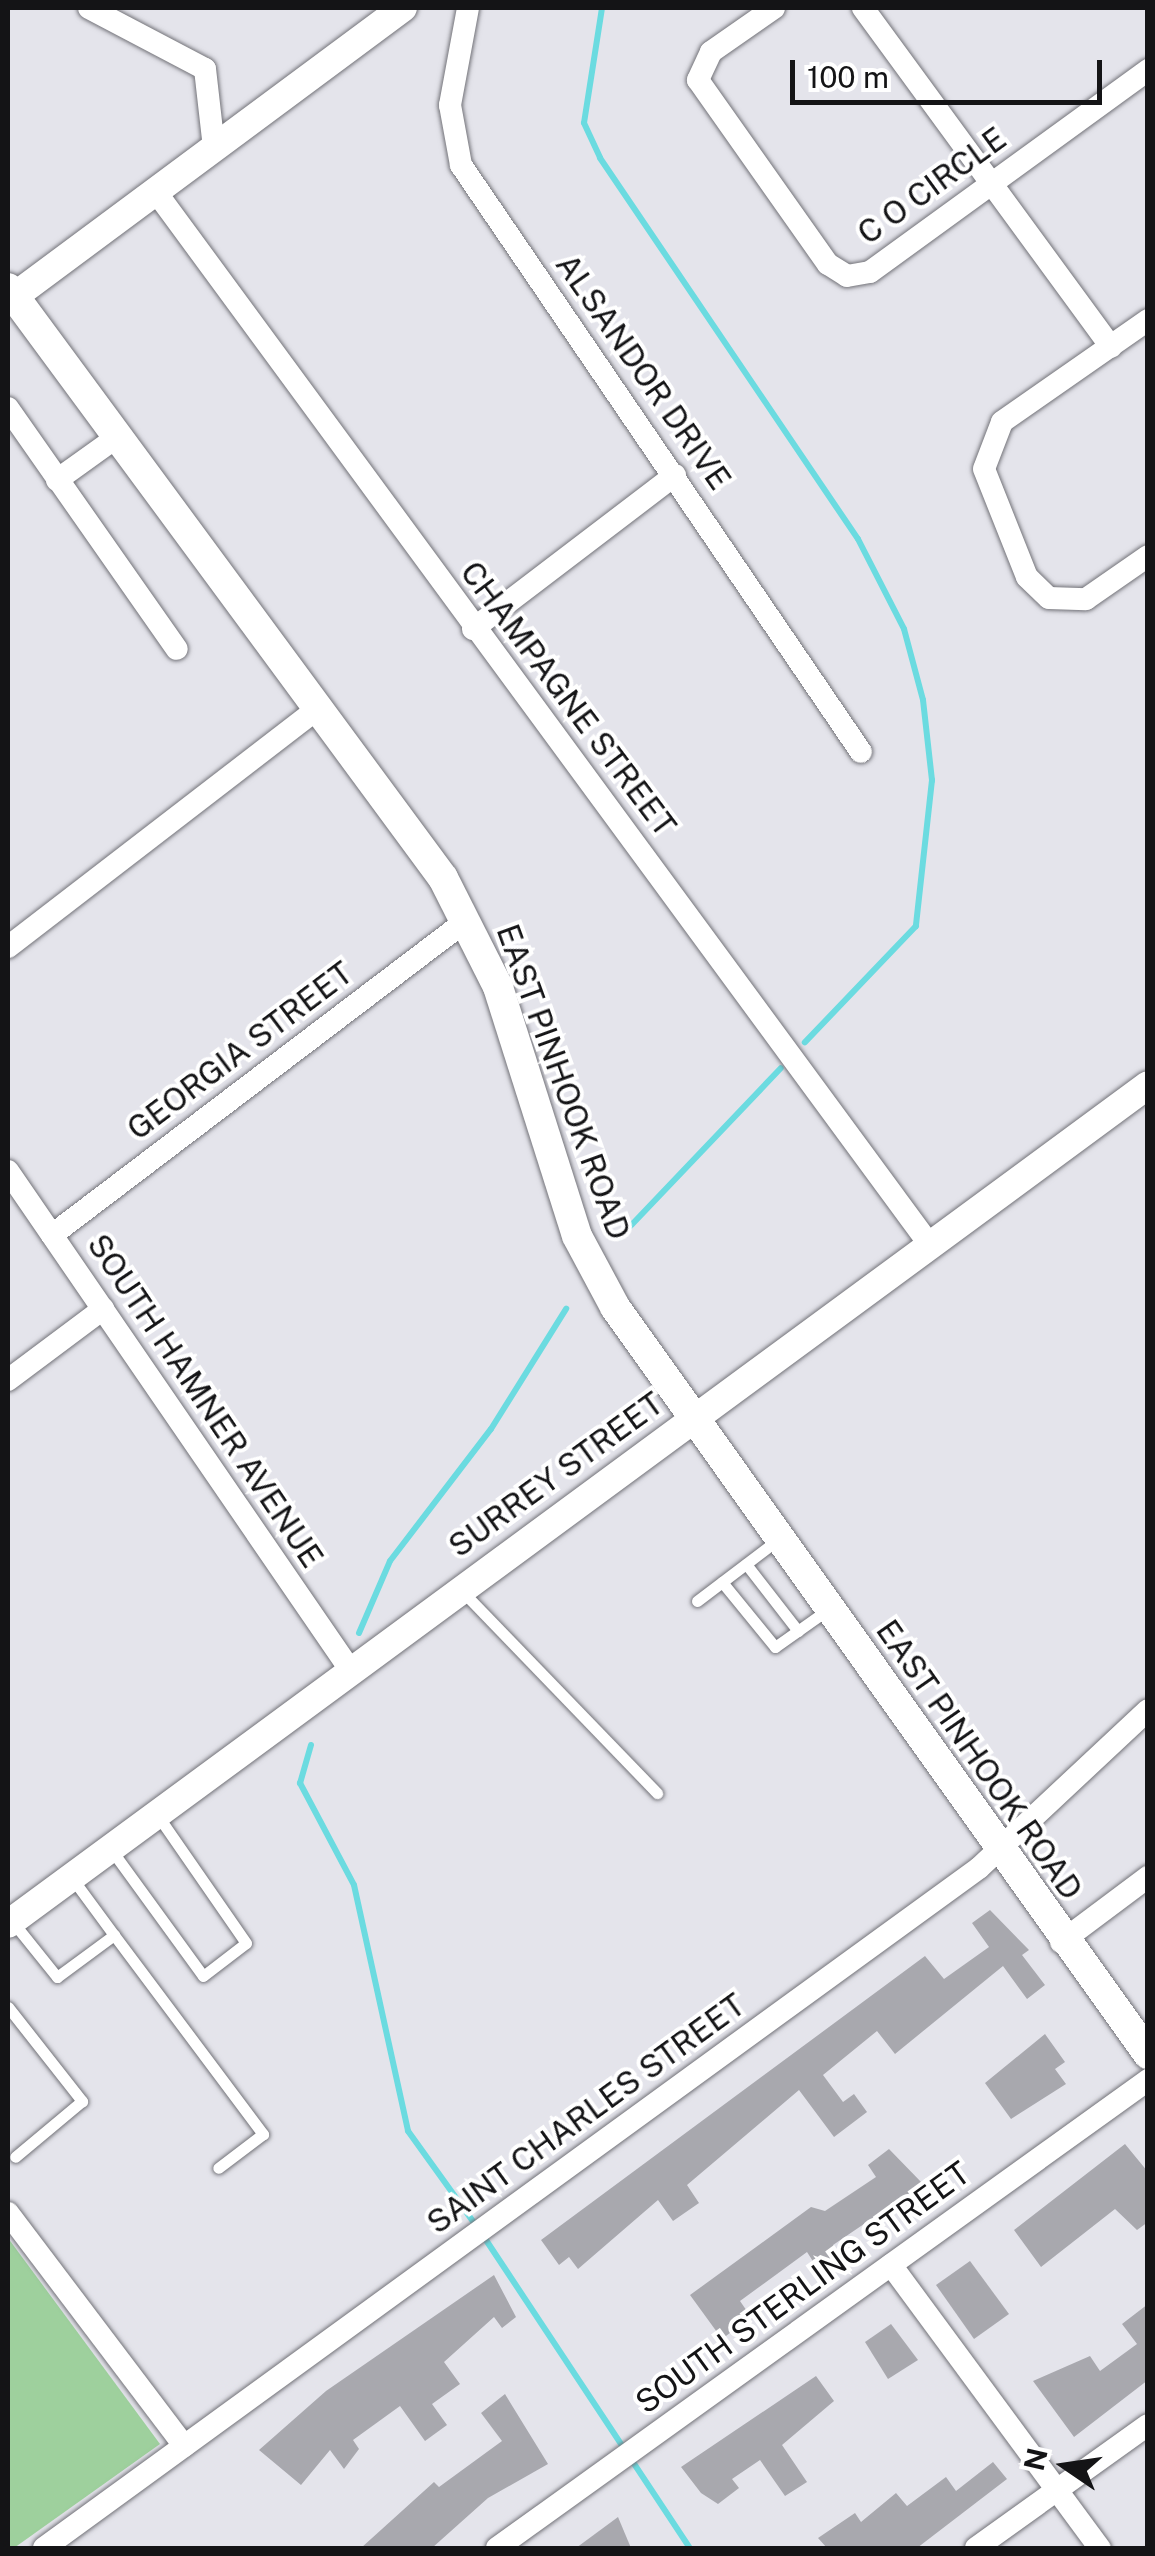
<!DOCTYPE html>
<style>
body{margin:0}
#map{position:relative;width:1155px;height:2556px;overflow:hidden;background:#e4e4eb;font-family:"Public Sans",sans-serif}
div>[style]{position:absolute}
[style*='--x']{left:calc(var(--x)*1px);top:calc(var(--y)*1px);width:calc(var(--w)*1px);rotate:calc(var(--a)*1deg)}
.green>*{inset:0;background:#9ed09d}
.stream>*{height:6px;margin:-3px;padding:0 3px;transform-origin:3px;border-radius:3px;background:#6bdbe0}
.building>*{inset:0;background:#a8a8ae}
.roads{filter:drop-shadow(0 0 2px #727278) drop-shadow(0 0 2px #727278)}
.service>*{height:11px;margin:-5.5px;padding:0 5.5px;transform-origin:5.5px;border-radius:5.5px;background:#fff}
.minor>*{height:22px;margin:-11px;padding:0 11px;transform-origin:11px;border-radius:11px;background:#fff}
.tertiary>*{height:28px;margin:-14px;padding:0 14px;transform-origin:14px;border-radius:14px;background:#fff}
.secondary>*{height:30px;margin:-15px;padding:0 15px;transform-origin:15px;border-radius:15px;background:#fff}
span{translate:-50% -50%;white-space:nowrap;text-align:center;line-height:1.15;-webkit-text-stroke:8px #fff;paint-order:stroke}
.street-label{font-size:32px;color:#141416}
.frame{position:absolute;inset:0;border:10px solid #141416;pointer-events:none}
.north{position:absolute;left:1015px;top:2416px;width:100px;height:100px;-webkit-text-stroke:8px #fff;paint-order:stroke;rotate:283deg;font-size:28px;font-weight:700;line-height:40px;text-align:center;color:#141416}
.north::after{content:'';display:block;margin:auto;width:35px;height:45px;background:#141416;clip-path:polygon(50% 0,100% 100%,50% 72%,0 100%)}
.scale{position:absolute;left:790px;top:60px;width:312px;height:45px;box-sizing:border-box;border:5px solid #141416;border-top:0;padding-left:12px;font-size:30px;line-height:35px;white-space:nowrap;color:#141416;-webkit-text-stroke:8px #fff;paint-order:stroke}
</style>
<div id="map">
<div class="green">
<i style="clip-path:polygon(8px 2238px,160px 2444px,14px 2548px,8px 2548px)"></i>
</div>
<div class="stream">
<i style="--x:602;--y:8;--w:116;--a:98.9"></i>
<i style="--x:584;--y:123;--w:38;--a:65"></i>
<i style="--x:600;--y:158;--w:460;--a:55.9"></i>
<i style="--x:858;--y:539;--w:101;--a:62.9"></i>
<i style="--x:904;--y:629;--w:73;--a:75"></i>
<i style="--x:923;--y:700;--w:81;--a:83.6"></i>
<i style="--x:932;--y:780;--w:147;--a:96.3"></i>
<i style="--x:916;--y:926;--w:161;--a:133.7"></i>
<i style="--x:620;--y:1237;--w:233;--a:-46.4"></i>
<i style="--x:359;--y:1633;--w:78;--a:-66.7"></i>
<i style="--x:390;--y:1561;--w:166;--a:-52.6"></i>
<i style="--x:491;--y:1429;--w:142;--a:-58"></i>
<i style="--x:311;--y:1745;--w:40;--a:106"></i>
<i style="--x:300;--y:1783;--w:115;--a:62.1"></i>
<i style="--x:354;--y:1885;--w:252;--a:77.6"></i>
<i style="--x:408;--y:2131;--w:118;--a:54.3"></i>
<i style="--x:484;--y:2237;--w:373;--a:56.5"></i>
</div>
<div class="building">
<i style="clip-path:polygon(990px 1910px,1029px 1950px,1022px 1955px,1045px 1985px,1027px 1999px,1003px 1966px,895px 2054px,877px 2031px,823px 2075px,843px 2102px,854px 2094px,867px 2112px,834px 2137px,799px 2090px,687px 2185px,699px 2203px,673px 2221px,658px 2200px,578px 2269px,569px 2257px,559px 2265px,541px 2240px,925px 1956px,944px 1979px,989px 1947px,972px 1923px)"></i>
<i style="clip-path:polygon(1045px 2034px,1065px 2062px,1055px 2069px,1066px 2084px,1011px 2119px,985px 2083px)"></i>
<i style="clip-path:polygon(1125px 2144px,1148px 2172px,1148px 2222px,1137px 2230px,1115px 2209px,1041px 2267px,1014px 2230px)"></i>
<i style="clip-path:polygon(889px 2149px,923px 2184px,833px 2245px,840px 2254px,816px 2266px,807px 2252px,740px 2301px,751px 2317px,722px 2339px,690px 2295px,811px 2207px,825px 2211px,876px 2177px,868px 2165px)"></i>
<i style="clip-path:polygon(970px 2261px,1009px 2314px,974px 2339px,936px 2285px)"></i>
<i style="clip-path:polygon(494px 2275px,516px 2317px,502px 2328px,494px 2317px,444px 2362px,460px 2384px,432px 2404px,447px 2425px,425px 2441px,400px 2406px,353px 2440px,359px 2449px,344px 2469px,330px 2450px,301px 2485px,259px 2450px,326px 2391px)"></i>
<i style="clip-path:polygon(1148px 2304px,1148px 2380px,1074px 2437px,1033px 2381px,1090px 2356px,1100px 2371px,1137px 2344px,1122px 2324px)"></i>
<i style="clip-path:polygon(891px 2324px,918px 2360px,888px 2379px,865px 2342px)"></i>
<i style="clip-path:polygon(816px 2376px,834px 2401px,782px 2445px,807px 2482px,785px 2496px,760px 2460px,732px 2479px,739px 2488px,718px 2504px,701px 2493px,681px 2467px)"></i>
<i style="clip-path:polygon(505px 2394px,548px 2464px,488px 2498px,432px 2548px,361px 2548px,434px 2482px,439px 2487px,502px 2441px,481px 2413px)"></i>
<i style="clip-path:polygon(993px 2462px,1007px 2479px,917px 2548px,827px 2548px,818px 2538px,855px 2513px,861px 2522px,896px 2493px,907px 2506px,946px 2477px,956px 2491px)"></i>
<i style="clip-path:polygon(618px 2517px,631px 2548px,576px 2548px)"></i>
</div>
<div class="roads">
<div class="service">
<i style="--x:746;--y:1564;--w:85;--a:52.2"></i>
<i style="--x:722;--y:1582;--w:84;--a:50.8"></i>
<i style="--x:775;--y:1647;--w:67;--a:-35.3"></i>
<i style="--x:462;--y:1591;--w:281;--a:46"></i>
<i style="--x:697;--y:1601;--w:104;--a:-37.2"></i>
<i style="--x:110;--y:1848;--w:158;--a:54"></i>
<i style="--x:203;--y:1976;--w:54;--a:-37.5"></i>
<i style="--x:246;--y:1943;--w:155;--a:-124.7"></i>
<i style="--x:72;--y:1878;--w:71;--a:53.6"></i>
<i style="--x:12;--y:1921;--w:72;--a:51.2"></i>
<i style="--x:57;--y:1977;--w:71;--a:-36.4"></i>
<i style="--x:114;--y:1935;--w:249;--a:53.2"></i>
<i style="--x:263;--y:2134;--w:56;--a:142.9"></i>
<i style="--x:8;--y:2007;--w:120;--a:51.8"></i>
<i style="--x:82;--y:2101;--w:87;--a:140.1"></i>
</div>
<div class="minor">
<i style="--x:89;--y:8;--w:131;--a:27.7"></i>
<i style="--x:205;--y:69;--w:80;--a:83.5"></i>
<i style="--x:468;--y:8;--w:99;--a:100.5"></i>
<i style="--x:450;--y:105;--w:61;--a:79.6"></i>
<i style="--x:461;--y:165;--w:710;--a:55.73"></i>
<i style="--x:774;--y:8;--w:77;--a:145.1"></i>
<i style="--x:711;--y:52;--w:31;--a:115"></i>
<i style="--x:698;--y:80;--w:225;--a:54.8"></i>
<i style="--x:828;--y:264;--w:22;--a:32"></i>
<i style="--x:847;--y:276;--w:23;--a:-10"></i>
<i style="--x:870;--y:272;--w:344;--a:-36"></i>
<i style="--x:863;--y:8;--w:420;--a:53.8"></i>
<i style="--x:156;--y:192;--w:1305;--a:53.69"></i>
<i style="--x:1148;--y:320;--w:178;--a:145.1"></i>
<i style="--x:1002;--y:422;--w:50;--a:111"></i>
<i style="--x:984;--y:469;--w:116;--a:68.3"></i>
<i style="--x:1027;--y:577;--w:30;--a:44"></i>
<i style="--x:1049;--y:598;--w:37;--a:2"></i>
<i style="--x:1086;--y:599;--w:75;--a:-34.7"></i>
<i style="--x:8;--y:408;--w:294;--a:55"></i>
<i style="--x:57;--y:480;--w:74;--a:-35.6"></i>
<i style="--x:473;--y:629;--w:254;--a:-37.3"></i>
<i style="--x:8;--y:947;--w:389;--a:-37.6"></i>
<i style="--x:8;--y:1171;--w:603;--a:55.55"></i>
<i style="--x:52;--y:1235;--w:521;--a:-37.2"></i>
<i style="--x:8;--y:1380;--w:119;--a:-36.8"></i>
<i style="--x:1061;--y:1942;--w:109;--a:-36.8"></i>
<i style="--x:8;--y:2213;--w:292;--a:52.9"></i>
<i style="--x:891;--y:2265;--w:352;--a:53.6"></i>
<i style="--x:44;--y:2548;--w:1156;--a:-36.03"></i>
<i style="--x:979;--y:1868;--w:231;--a:-43.1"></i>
<i style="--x:497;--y:2548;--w:802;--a:-35.71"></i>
<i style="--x:976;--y:2548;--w:211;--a:-35.6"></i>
</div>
<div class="tertiary">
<i style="--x:8;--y:301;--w:492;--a:-36.6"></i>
<i style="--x:8;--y:1924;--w:1415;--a:-36.35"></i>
</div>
<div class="secondary">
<i style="--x:8;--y:288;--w:733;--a:53.6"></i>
<i style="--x:443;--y:878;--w:122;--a:63.2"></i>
<i style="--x:498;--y:987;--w:261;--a:72.4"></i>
<i style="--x:577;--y:1236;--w:81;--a:61.8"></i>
<i style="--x:615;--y:1307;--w:918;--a:54.49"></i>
</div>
</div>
<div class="street-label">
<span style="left:932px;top:186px;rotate:-36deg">C O CIRCLE</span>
<span style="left:643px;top:372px;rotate:55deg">ALSANDOR DRIVE</span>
<span style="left:568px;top:699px;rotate:53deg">CHAMPAGNE STREET</span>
<span style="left:240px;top:1051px;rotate:-37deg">GEORGIA STREET</span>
<span style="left:563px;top:1082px;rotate:70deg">EAST PINHOOK ROAD</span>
<span style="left:205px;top:1401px;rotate:56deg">SOUTH HAMNER AVENUE</span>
<span style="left:556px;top:1475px;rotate:-36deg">SURREY STREET</span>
<span style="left:979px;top:1760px;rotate:55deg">EAST PINHOOK ROAD</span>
<span style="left:586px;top:2114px;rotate:-36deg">SAINT CHARLES STREET</span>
<span style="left:803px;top:2288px;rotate:-36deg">SOUTH STERLING STREET</span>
</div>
<div class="frame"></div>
<div class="north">N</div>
<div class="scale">100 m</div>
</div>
